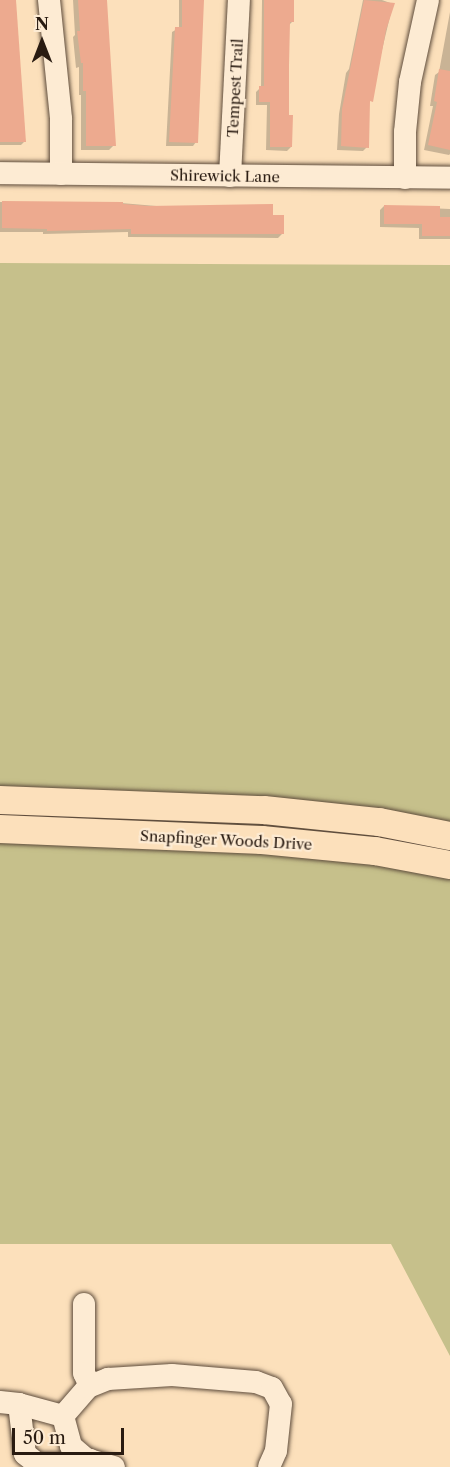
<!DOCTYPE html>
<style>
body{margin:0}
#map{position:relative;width:450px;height:1467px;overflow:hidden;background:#fce0bb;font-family:"Libre Caslon Text",serif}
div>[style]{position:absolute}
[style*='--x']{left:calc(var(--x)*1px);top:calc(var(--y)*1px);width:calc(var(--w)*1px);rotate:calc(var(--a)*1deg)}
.green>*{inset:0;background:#c6c08b}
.shadow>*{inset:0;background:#0003}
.building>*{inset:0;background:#edaa8f}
.roads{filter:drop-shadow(0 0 2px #5e4c3c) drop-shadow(0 0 2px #5e4c3c)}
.minor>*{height:22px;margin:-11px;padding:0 11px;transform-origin:11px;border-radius:11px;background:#fdebd3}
.major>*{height:28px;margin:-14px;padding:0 14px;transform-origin:14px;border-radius:14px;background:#fce0bb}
span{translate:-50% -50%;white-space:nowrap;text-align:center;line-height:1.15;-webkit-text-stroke:4.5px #fdebd3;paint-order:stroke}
.street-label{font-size:15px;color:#291b11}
.north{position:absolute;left:12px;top:12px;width:60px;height:60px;-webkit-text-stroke:4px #fdebd3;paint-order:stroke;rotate:0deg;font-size:16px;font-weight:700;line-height:24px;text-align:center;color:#291b11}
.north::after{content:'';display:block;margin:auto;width:21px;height:27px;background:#291b11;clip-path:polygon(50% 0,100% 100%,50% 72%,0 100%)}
.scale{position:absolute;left:12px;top:1428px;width:112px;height:27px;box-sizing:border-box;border:3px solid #291b11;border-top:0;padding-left:8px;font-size:18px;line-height:21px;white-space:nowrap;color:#291b11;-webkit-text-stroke:4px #fdebd3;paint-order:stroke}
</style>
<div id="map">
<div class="green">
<i style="clip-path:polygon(0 263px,450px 265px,450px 1356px,391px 1244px,0 1244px)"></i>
</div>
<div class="shadow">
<i style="clip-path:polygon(0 0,15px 0,25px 141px,21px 145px,0 145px)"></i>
<i style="clip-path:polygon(73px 0,106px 0,114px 145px,109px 150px,81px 150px,81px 95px,79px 95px,79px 67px,76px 68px,73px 37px,75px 35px)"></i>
<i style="clip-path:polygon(179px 0,203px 0,196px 142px,193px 146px,166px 146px,172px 32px,179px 28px)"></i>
<i style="clip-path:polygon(262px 0,292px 0,293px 21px,289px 25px,287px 116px,291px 147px,287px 151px,266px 150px,267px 105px,256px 105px,256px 92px,261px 87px)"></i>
<i style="clip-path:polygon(363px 0,382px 0,393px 4px,369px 104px,367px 147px,363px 151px,337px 150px,339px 114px,346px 73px,349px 69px)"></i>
<i style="clip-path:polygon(450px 12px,450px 154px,449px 155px,424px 150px,433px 106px,430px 106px,435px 75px,439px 72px)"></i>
<i style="clip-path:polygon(0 202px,121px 203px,272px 216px,282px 234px,278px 238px,128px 237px,128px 232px,43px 234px,43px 232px,0 232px)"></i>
<i style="clip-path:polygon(384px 206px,450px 209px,450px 239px,419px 239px,419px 228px,380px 227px,380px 210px)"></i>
</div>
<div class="building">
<i style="clip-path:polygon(0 0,16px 0,26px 142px,0 142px)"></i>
<i style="clip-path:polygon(78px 0,107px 0,116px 146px,86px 146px,86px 91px,83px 91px,83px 63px,81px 63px,77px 31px,80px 31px)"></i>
<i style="clip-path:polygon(182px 0,204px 0,198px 143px,169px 142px,175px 27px,182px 27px)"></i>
<i style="clip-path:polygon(264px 0,294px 0,294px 22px,290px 22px,289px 66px,289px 115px,293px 115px,292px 147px,270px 147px,270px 102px,259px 102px,259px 86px,264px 86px)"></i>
<i style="clip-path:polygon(364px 0,395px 3px,386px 30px,373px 102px,370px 101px,369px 148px,341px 146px,342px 109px)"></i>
<i style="clip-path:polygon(439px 69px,450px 71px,450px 150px,428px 145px,437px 102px,434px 101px)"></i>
<i style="clip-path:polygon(2px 201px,123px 202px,123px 204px,148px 206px,273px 204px,273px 215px,284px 215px,284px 234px,131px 234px,131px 229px,47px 231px,47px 229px,2px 228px)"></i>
<i style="clip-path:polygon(384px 205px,440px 206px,440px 217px,450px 217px,450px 236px,422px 236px,422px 224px,384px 224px)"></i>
</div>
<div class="roads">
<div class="minor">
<i style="--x:49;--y:0;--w:120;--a:84.2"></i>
<i style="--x:61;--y:119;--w:55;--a:90"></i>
<i style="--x:0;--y:173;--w:450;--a:0.6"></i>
<i style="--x:230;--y:176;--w:176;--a:-87.1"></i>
<i style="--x:405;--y:178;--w:46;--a:-90"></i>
<i style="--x:405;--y:132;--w:50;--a:-84.3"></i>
<i style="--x:410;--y:82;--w:84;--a:-77.6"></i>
<i style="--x:84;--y:1304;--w:69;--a:90"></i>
<i style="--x:84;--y:1373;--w:14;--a:65"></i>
<i style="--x:0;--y:1402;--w:19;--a:6"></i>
<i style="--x:19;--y:1404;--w:46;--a:15.3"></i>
<i style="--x:63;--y:1416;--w:38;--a:-49"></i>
<i style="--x:88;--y:1387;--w:22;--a:-22"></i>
<i style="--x:108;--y:1379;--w:64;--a:-3.6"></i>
<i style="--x:172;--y:1375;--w:84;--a:4.8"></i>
<i style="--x:256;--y:1382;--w:17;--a:21"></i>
<i style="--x:272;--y:1388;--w:18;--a:61"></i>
<i style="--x:281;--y:1404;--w:47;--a:96.1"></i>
<i style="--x:276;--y:1451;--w:17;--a:114"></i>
<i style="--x:19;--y:1404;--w:50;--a:83.2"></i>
<i style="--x:25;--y:1454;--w:16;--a:38"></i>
<i style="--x:38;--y:1464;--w:42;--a:0"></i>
<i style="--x:80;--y:1464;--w:11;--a:-22"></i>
<i style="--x:63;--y:1416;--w:31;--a:75"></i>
<i style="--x:71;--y:1446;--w:20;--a:41"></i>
<i style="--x:86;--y:1459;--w:29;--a:16"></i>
</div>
<div class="major">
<i style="--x:0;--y:800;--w:264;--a:2.2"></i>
<i style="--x:264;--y:810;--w:116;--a:6"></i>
<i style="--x:379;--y:822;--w:72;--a:11.2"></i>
<i style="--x:0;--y:829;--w:262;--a:2.4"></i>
<i style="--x:262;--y:840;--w:114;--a:5.6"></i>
<i style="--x:375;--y:851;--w:76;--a:10.6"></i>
</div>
</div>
<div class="street-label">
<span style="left:235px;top:88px;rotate:-87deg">Tempest Trail</span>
<span style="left:225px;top:176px;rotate:1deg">Shirewick Lane</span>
<span style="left:226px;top:840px;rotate:3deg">Snapfinger Woods Drive</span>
</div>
<div class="north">N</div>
<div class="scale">50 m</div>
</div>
